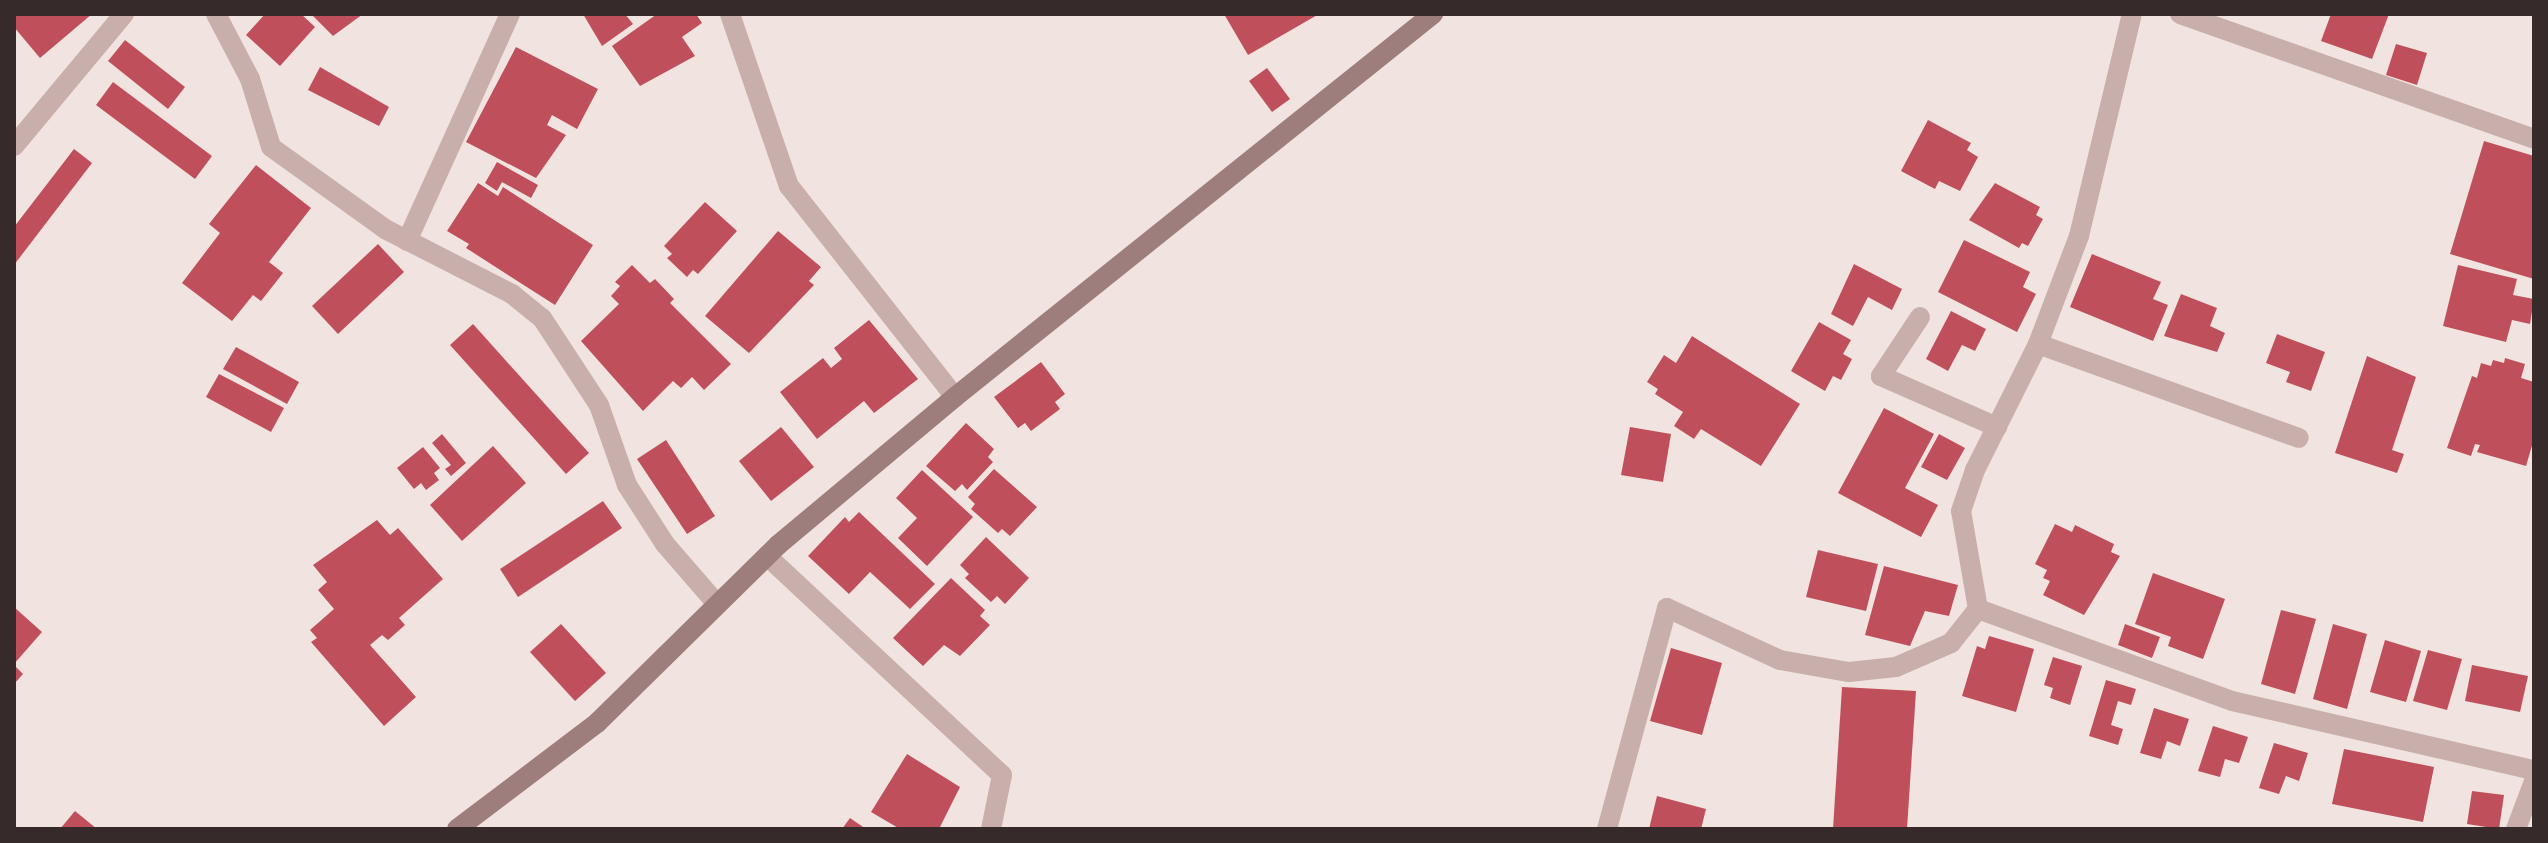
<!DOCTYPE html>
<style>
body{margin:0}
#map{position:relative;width:2548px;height:843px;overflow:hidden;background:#f1e3df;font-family:Poppins,sans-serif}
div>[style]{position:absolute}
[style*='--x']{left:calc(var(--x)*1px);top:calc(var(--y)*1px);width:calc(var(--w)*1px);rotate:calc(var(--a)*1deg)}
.building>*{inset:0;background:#bf505b}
.lane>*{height:20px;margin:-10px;padding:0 10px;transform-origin:10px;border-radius:10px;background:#c9afab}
.street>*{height:20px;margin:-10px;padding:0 10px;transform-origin:10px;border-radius:10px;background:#c9afab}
.secondary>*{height:20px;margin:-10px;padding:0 10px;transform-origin:10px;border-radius:10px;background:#9d7e7d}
span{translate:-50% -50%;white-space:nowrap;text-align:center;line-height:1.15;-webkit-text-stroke:8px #f9eeeb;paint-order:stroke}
.frame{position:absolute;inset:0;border:16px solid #372a2a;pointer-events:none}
</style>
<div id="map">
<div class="building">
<i style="clip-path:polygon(14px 14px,92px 14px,40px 58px,14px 27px)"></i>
<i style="clip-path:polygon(265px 14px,301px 14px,315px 27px,280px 66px,246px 35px)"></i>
<i style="clip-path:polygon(311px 14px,363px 14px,333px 36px)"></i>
<i style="clip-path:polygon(583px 14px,625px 14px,633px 24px,602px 46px)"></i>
<i style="clip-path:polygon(657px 14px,696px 14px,702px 23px,682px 37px,695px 56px,640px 86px,612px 46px)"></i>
<i style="clip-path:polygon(1224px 14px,1319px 14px,1248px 55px)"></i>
<i style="clip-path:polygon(2331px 14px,2389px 14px,2372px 59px,2321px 41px)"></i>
<i style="clip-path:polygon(125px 40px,185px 87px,168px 109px,108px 61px)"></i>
<i style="clip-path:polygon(2396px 44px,2427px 53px,2417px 85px,2386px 75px)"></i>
<i style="clip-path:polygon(516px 47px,598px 89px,577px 129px,552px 115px,547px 125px,566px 135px,536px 178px,466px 142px)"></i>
<i style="clip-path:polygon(320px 67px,389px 107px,379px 126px,308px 90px)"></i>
<i style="clip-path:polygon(1267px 68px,1290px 99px,1272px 112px,1249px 81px)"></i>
<i style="clip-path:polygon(113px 82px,212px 156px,195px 179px,96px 105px)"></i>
<i style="clip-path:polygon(1928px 120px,1971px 143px,1967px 150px,1978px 157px,1960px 191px,1939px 181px,1935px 189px,1901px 171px)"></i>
<i style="clip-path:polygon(2484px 141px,2534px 156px,2534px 279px,2450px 254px)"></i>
<i style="clip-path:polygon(74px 149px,92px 163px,14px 265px,14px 227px)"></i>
<i style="clip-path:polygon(497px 162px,538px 185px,531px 198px,502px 182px,497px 191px,485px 183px)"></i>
<i style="clip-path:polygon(256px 165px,311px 208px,269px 262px,283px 273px,261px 301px,253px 295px,232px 321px,182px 283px,220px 233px,209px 224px)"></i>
<i style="clip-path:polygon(478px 183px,498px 196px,503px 187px,593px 245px,555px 305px,466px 248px,469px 244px,447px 231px)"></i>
<i style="clip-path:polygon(1995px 183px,2040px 207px,2036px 215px,2043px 219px,2028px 246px,2022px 243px,2019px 248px,1969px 220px)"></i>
<i style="clip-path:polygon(705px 202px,737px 231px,698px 274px,693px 270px,687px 277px,667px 258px,672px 254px,664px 246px)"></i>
<i style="clip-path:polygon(778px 231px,821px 267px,809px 281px,814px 285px,749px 353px,705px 316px)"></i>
<i style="clip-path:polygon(1964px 240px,2030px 272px,2023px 287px,2036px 294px,2017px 332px,1938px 292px)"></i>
<i style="clip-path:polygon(378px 244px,404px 272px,338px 334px,312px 306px)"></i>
<i style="clip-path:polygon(2092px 254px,2161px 282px,2153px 299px,2168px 305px,2153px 341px,2070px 307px)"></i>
<i style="clip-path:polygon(1854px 264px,1902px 289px,1892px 310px,1868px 297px,1853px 326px,1831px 314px)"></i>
<i style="clip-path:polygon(632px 265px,650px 283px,655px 279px,674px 299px,670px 303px,731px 364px,704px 390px,692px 377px,681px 388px,673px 381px,643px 411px,581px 341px,619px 304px,611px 296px,620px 286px,615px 282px)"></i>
<i style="clip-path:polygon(2458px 265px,2517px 279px,2513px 295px,2534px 299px,2530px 324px,2512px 320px,2506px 342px,2443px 326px)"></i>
<i style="clip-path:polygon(2181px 294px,2217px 308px,2210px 326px,2225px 333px,2217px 352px,2164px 336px)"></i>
<i style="clip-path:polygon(1951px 311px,1986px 329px,1975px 351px,1962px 345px,1948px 371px,1926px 359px)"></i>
<i style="clip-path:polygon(869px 320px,918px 379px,874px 413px,864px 401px,817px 439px,780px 392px,823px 358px,831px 368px,842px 359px,834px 348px)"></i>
<i style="clip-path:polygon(1819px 322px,1851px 340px,1843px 354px,1852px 359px,1841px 380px,1833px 376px,1825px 391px,1791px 371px)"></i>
<i style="clip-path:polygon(473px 324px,589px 453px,566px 474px,450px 345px)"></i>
<i style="clip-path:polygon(2277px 334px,2325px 352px,2311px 391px,2286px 382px,2290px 372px,2266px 363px)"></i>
<i style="clip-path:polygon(1692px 336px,1800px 404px,1761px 466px,1701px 429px,1694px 439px,1674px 426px,1683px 412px,1655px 394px,1658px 389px,1647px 382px,1664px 355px,1676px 363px)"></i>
<i style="clip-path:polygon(236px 347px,299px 382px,287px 404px,223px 369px)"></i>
<i style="clip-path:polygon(2367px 356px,2416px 377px,2392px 450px,2404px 454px,2397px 473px,2335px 453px)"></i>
<i style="clip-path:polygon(2505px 358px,2525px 364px,2521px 378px,2534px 382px,2534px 439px,2526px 466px,2477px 452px,2480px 445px,2475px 444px,2471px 456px,2447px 448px,2472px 376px,2477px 378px,2481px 363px,2491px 366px,2493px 360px,2504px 363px)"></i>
<i style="clip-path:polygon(1041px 362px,1065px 394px,1055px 402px,1060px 409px,1031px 431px,1025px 423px,1018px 428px,994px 397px)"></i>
<i style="clip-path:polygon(219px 374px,284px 408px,271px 432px,206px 397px)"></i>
<i style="clip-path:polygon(1884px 408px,1934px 434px,1905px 488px,1938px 505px,1921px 537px,1838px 493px)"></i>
<i style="clip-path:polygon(966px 423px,994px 449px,988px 457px,993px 462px,967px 490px,962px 484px,955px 491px,926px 466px)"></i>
<i style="clip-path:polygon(781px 427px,814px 467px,771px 501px,739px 461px)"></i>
<i style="clip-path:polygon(1630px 427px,1671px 434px,1663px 482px,1621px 475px)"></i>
<i style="clip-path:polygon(442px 434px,466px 463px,451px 476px,445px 469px,451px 465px,432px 443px)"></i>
<i style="clip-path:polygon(1939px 434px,1965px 448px,1947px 480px,1921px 467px)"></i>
<i style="clip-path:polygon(666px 440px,715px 516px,687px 534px,637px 459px)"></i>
<i style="clip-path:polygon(493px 446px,526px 483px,462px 541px,430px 505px)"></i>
<i style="clip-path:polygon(423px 447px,440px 468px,434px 473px,439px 480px,426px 490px,421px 483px,414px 489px,397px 468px)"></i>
<i style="clip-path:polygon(994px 469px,1037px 507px,1010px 536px,1002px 529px,998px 533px,971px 509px,975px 504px,968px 497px)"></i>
<i style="clip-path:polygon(922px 470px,973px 517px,927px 566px,898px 538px,917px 518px,896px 498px)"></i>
<i style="clip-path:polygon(603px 501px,622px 528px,518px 597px,500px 569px)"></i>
<i style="clip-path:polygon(859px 512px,935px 584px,910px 609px,870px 572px,849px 594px,808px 556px,845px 517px,849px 522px)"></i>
<i style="clip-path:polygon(377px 520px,390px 535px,398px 528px,443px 579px,399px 618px,405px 625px,388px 640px,382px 635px,370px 645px,416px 697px,384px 726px,311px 642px,317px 638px,310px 630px,334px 609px,318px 590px,327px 582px,313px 565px)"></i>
<i style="clip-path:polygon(2055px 524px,2072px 532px,2075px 525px,2114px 544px,2111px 552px,2120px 556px,2084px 615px,2043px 595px,2050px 581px,2043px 578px,2047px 570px,2035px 564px)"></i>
<i style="clip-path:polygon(986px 537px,1029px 578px,1005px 604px,997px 596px,991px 602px,965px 578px,969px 574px,960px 565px)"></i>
<i style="clip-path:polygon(1818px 550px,1878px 564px,1866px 611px,1806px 597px)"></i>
<i style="clip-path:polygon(1884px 566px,1958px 585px,1949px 616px,1925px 611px,1910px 646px,1865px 635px)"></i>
<i style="clip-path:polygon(2153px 573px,2225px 599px,2203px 659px,2168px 646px,2171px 637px,2135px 624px)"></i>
<i style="clip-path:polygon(951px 578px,985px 610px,980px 616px,990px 625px,960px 656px,944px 645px,923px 666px,893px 638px)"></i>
<i style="clip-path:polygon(14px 607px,42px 632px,14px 664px)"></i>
<i style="clip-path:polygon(2281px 610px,2316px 619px,2295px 694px,2261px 684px)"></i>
<i style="clip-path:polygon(561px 624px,606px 673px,575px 701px,530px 652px)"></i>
<i style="clip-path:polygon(2125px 624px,2160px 637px,2152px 658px,2118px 645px)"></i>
<i style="clip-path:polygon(2333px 624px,2367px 634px,2347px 709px,2313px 699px)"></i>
<i style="clip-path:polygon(1989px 636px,2034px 649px,2016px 712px,1962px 696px,1977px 646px,1985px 649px)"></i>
<i style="clip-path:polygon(2385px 640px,2421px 651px,2406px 702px,2370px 692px)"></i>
<i style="clip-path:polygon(1671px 648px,1722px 663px,1702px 735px,1650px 721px)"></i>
<i style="clip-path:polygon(2428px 650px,2462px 659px,2447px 710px,2413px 701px)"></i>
<i style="clip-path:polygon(2053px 657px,2082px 666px,2070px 705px,2050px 698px,2053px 688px,2044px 685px)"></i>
<i style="clip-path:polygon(14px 665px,23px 674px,14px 684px)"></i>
<i style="clip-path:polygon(2472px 665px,2528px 676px,2520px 712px,2465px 701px)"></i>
<i style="clip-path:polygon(2106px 680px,2136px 689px,2131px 705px,2118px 701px,2111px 725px,2123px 729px,2118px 745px,2089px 736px)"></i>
<i style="clip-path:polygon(1842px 687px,1916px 691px,1907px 829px,1833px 829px)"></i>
<i style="clip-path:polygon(2154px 708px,2189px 719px,2180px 746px,2167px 741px,2161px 759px,2140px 753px)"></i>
<i style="clip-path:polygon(2213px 726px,2248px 737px,2239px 763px,2225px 759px,2220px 777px,2198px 771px)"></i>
<i style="clip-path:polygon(2274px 743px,2308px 753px,2299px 781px,2286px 776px,2279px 794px,2259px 788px)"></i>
<i style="clip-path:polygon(2344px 749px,2434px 767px,2423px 822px,2332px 804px)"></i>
<i style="clip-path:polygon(907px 754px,960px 787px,939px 829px,900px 829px,871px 812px)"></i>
<i style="clip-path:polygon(2472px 791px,2504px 795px,2499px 829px,2467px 824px)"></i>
<i style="clip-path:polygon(1657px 796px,1706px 809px,1701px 829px,1649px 829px)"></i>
<i style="clip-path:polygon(75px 811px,97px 829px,60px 829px)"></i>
<i style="clip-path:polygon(850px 818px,866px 829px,842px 829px)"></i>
</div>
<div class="lane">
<i style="--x:14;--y:146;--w:172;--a:-50.2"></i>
<i style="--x:407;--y:241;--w:249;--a:-65.6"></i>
<i style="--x:1920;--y:317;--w:71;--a:123.5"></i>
<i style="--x:1881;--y:376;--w:127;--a:23.7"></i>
</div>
<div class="street">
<i style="--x:216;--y:14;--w:73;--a:62.4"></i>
<i style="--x:250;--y:79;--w:71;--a:72.8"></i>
<i style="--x:271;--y:147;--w:140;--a:35.7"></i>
<i style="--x:385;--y:229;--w:143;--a:27.1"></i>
<i style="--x:512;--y:294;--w:38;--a:39"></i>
<i style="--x:542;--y:318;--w:104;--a:56.8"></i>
<i style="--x:599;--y:405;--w:85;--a:70.7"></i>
<i style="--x:627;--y:485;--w:70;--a:57.2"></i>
<i style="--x:665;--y:544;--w:79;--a:49.1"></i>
<i style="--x:730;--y:14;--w:182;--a:71.1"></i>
<i style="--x:789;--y:186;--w:268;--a:51.8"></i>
<i style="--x:2180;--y:14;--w:375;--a:19.4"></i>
<i style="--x:2038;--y:344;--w:116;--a:-69.2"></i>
<i style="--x:2079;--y:236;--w:228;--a:-76.6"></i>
<i style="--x:767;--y:556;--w:321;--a:43"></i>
<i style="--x:1002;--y:775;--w:55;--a:101.5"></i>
<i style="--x:1978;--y:609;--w:270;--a:19.9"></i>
<i style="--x:2232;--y:701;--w:310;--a:12.9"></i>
<i style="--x:1607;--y:829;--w:229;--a:-74.8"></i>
<i style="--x:1667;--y:608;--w:124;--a:24.7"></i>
<i style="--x:1780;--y:660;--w:70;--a:9.9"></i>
<i style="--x:1849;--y:672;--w:47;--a:-6.1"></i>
<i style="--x:1896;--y:667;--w:60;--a:-23.6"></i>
<i style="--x:1951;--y:643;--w:43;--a:-51.5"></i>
<i style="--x:1978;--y:609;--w:99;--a:-99.8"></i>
<i style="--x:1961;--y:511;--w:43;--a:-71.1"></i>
<i style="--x:1975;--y:470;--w:141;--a:-63.4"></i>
<i style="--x:2038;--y:344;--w:277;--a:19.8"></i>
<i style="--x:2516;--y:829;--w:51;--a:-69.4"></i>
</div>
<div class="secondary">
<i style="--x:457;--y:829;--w:176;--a:-37.1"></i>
<i style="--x:597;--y:723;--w:254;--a:-44.5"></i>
<i style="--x:778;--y:545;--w:231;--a:-39.9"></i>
<i style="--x:955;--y:397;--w:613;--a:-38.7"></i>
</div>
<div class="frame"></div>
</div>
